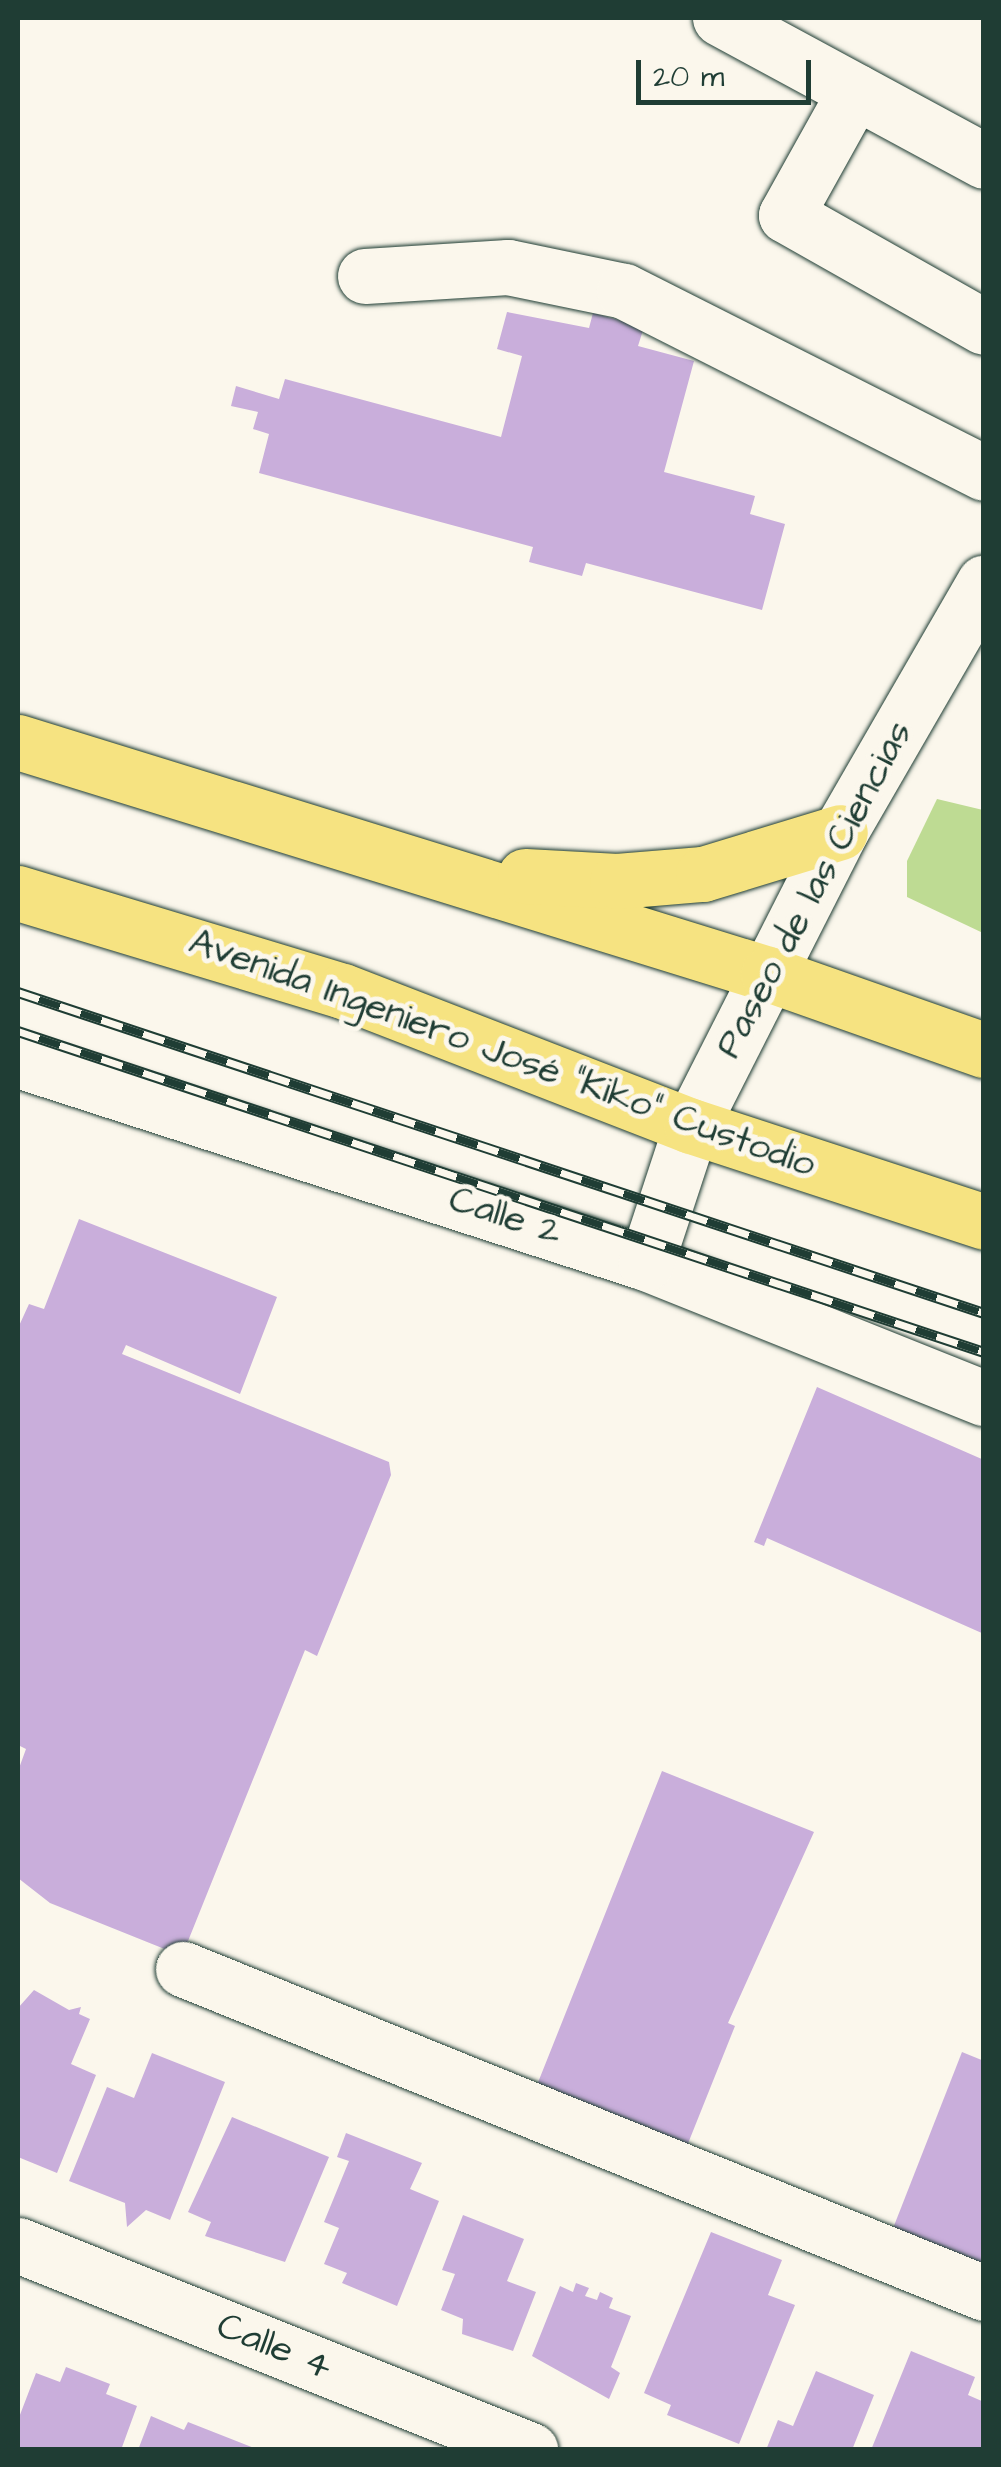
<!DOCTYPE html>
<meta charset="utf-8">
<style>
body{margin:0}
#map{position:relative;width:1001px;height:2467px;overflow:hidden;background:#fbf7ec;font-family:"Architects Daughter",sans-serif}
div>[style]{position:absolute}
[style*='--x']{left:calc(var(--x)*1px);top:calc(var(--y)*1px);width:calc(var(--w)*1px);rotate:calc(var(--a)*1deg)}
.green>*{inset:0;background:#bedb93}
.building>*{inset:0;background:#c9aedb}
.roads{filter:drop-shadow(0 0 2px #1f3d34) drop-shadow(0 0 2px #1f3d34)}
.minor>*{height:55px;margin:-27.5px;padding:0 27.5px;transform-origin:27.5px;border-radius:27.5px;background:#fbf7ec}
.major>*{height:55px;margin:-27.5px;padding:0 27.5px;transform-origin:27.5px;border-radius:27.5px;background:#f6e381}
.rail>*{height:11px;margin-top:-5.5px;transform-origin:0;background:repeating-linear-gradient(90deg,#fbf7ec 0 22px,#1f3d34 0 44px);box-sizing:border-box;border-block:2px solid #1f3d34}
span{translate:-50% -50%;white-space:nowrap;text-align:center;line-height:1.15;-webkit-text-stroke:10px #fbf7ec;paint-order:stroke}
.street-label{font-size:38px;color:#1f3d34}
.frame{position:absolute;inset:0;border:20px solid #1f3d34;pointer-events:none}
.scale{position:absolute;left:636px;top:60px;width:175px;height:45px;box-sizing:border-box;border:5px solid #1f3d34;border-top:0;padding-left:12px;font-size:30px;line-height:35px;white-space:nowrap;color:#1f3d34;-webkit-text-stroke:8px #fbf7ec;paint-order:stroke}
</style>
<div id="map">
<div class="green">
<i style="clip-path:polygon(937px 799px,983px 810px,983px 933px,907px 897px,907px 861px)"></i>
</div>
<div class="building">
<i style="clip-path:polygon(507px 312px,589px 328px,593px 313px,644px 327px,638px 346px,694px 361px,664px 472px,755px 496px,750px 514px,785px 524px,762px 610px,586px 563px,582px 576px,529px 562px,533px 547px,259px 473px,269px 434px,253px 429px,258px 412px,231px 406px,236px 386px,279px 399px,285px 379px,501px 437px,522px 356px,497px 349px)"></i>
<i style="clip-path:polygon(79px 1219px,277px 1297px,240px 1394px,126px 1345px,122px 1354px,389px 1462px,391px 1475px,317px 1656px,305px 1650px,182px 1956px,50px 1903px,18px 1878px,18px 1771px,26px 1749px,18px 1745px,18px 1328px,29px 1304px,44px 1309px)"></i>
<i style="clip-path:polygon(817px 1387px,984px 1460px,984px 1634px,767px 1538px,764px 1546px,754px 1542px)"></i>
<i style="clip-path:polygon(662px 1771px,814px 1832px,728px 2023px,735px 2026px,685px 2151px,535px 2090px)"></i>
<i style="clip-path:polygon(34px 1990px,69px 2010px,81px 2007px,79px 2014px,90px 2019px,71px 2064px,96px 2075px,57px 2173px,18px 2157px,18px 2008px)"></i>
<i style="clip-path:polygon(962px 2052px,984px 2061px,984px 2273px,890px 2236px)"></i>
<i style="clip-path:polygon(152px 2053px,225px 2082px,170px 2220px,146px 2210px,127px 2227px,125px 2203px,69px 2181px,107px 2087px,134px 2098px)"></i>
<i style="clip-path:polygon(232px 2117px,329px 2157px,285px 2262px,205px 2236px,211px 2222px,188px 2212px)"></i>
<i style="clip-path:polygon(346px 2133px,422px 2163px,410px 2189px,439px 2201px,397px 2306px,342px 2283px,347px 2273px,324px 2264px,339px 2228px,324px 2222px,349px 2161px,337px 2157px)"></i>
<i style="clip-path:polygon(463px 2215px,524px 2239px,507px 2281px,536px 2292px,513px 2351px,462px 2334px,463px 2319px,441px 2310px,455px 2274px,442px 2270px)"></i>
<i style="clip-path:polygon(711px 2232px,782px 2260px,768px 2295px,795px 2305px,739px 2444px,667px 2415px,671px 2405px,644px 2393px)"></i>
<i style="clip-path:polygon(576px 2283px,589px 2288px,585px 2296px,597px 2300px,600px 2292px,613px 2298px,609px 2308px,631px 2316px,611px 2367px,620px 2373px,609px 2399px,532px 2356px,560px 2286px,573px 2292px)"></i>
<i style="clip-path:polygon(911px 2351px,975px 2377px,968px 2395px,984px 2402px,984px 2450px,871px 2450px)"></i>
<i style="clip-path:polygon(66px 2367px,110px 2384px,106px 2394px,137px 2406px,121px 2450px,18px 2450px,18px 2420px,36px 2373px,60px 2382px)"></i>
<i style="clip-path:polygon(816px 2371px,874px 2395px,852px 2450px,766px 2450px,778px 2420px,793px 2426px)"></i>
<i style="clip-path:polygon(151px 2416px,184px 2430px,188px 2422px,259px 2450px,138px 2450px)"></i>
</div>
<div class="roads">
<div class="minor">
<i style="--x:720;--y:18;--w:300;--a:28.4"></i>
<i style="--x:855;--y:91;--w:142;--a:119.1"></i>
<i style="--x:786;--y:215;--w:227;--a:29.5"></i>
<i style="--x:365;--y:276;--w:143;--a:-3.6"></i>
<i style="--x:508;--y:267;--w:118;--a:11.7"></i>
<i style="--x:624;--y:291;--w:403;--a:26.8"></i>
<i style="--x:18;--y:1060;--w:660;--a:17.91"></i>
<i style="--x:646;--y:1263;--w:364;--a:21.8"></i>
<i style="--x:646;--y:1263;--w:144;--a:-71.8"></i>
<i style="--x:691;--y:1126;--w:330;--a:-63.1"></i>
<i style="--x:840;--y:832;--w:288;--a:-60"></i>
<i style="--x:183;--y:1969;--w:864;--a:22.02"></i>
<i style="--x:18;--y:2245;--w:552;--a:21.82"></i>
</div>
<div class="major">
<i style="--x:18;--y:742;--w:785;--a:17.19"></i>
<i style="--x:768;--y:974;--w:229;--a:19.4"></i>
<i style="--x:525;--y:876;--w:92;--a:3.1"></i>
<i style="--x:617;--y:881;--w:86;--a:-4.7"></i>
<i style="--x:703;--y:874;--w:143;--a:-17"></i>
<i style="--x:18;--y:893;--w:339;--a:16.8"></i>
<i style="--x:343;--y:991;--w:373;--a:21.2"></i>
<i style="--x:691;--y:1126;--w:308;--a:18.1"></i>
</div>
</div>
<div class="rail">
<i style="--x:18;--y:992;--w:1018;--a:18.38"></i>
<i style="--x:18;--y:1031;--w:1018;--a:18.38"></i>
</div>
<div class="street-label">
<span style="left:815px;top:890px;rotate:-62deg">Paseo de las Ciencias</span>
<span style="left:502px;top:1054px;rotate:20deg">Avenida Ingeniero José "Kiko" Custodio</span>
<span style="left:505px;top:1217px;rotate:18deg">Calle 2</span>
<span style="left:274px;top:2347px;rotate:22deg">Calle 4</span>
</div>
<div class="frame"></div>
<div class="scale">20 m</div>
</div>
